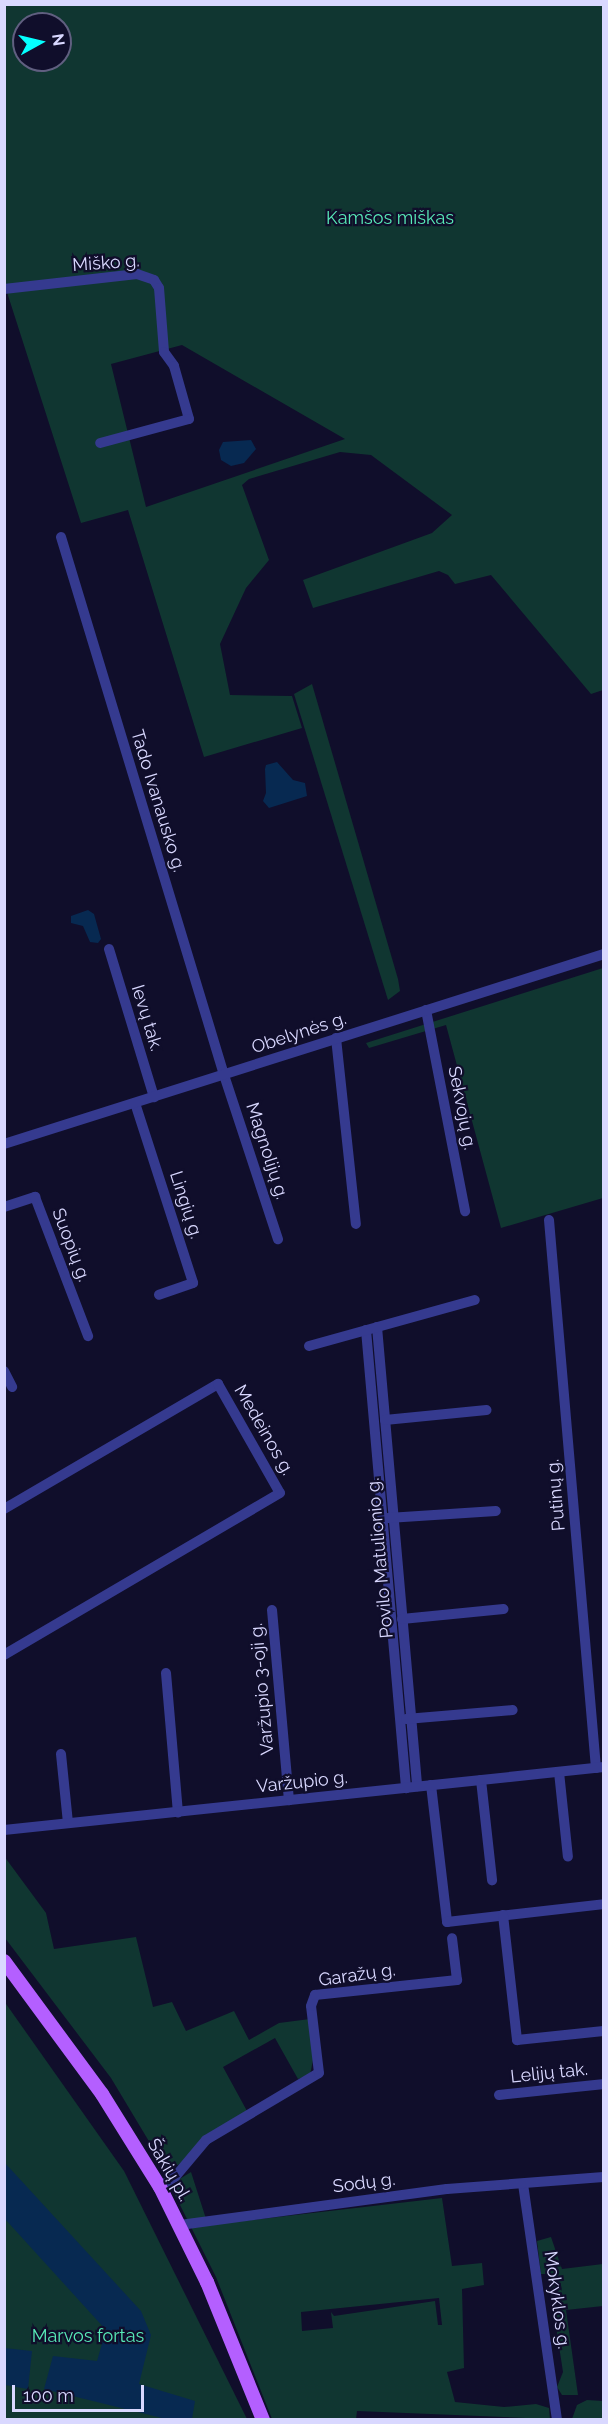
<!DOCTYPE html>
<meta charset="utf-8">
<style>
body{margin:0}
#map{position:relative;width:608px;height:2424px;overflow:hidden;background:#100e2b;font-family:Raleway,sans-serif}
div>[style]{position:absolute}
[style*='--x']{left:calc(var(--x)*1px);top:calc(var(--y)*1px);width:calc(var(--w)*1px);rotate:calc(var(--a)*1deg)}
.green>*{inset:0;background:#103631}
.water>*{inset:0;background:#072951}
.minor>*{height:10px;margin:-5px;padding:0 5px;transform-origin:5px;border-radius:5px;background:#353a8f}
.major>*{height:14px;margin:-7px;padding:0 7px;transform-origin:7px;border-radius:7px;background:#b45fff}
span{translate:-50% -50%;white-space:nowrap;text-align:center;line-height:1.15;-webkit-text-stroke:4.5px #100e2b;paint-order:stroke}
.park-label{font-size:18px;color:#58ebb8}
.street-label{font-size:18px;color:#d9d8ff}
.frame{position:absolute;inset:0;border:6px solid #d9d8ff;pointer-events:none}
.north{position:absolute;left:12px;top:12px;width:60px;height:60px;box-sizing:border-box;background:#100e2b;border:2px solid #605f80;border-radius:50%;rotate:82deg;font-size:16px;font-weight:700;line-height:24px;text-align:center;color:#d9d8ff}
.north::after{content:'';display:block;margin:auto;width:21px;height:27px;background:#04ffff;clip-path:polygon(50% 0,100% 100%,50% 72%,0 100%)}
.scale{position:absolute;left:12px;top:2385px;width:132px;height:27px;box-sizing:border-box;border:3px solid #d9d8ff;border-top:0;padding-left:8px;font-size:18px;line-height:21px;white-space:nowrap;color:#d9d8ff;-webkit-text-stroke:4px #100e2b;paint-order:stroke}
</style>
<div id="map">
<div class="green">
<i style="clip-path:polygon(evenodd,5px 5px,603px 5px,603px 690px,591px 694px,491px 575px,455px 584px,448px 575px,439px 571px,313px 608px,303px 580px,432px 533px,452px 515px,371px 455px,340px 452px,249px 479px,242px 485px,269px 560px,246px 588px,220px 644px,230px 695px,292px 696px,302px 728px,204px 757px,128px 510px,81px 523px,5px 286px,5px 5px,24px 24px,60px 24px,60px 60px,24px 60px,24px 24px,5px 5px,182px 345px,345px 439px,146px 507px,111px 364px,182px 345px)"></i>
<i style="clip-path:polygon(312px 684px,398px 979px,400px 991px,388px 1000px,294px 694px)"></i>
<i style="clip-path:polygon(603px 968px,603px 1198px,501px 1228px,446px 1025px,369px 1048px,366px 1043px)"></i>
<i style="clip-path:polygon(4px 1856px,46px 1913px,54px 1949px,136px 1937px,153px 2007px,172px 2002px,186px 2031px,234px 2011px,249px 2040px,279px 2023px,310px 2019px,314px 2055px,310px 2075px,298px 2079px,275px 2038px,223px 2067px,247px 2111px,168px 2173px,111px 2078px,5px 1938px)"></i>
<i style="clip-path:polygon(4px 2001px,124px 2171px,247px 2419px,5px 2419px)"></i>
<i style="clip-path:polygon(evenodd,191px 2172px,208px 2225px,442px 2198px,452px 2266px,482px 2263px,484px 2285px,462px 2289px,464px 2368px,447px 2372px,455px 2402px,504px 2407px,536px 2404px,549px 2408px,550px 2419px,357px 2411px,356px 2419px,272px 2419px,216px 2277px,175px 2195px,178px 2180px,191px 2172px,439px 2298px,442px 2325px,438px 2325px,435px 2301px,334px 2316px,331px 2312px,333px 2328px,302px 2331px,301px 2312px,439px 2298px)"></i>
<i style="clip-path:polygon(551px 2237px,562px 2269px,603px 2264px,603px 2306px,566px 2310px,578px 2395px,562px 2395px,557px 2387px,563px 2372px,548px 2274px,541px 2274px,537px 2241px)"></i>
<i style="clip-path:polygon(587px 2400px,603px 2401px,603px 2419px,572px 2419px,577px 2405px)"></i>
</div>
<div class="water">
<i style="clip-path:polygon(251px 440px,256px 449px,244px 463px,231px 466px,221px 460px,219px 450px,223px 442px)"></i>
<i style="clip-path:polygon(277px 762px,293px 780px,305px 783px,307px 796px,269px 808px,263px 801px,266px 793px,265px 769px,266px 765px)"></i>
<i style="clip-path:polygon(88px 910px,94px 914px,101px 939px,98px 943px,90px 942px,83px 926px,71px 923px,71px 916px)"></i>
<i style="clip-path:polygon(5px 2163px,141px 2311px,151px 2335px,139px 2384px,195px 2401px,192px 2419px,166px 2419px,44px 2389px,53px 2356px,97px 2361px,106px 2330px,5px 2219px)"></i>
<i style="clip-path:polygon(4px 2348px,32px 2351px,28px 2389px,5px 2385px)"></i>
</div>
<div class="minor">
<i style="--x:4;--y:289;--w:134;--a:-6.4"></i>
<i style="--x:137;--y:274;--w:18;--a:19"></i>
<i style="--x:154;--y:280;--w:9;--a:58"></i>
<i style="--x:159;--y:288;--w:64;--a:85.5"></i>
<i style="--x:164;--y:352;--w:17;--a:54"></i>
<i style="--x:174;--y:366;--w:55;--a:74.2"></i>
<i style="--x:189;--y:419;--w:92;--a:164.9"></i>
<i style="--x:61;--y:537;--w:562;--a:73.14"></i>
<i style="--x:224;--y:1075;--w:173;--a:71.8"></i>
<i style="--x:109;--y:949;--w:155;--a:73.1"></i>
<i style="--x:426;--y:1010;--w:205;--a:79"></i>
<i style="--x:336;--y:1038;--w:187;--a:83.9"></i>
<i style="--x:135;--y:1103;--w:189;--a:72.1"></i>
<i style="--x:193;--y:1283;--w:36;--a:161"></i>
<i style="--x:4;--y:1144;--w:629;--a:-17.57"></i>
<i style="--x:4;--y:1207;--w:33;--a:-18"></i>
<i style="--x:35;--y:1197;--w:149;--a:69.1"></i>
<i style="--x:549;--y:1220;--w:550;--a:85.1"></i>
<i style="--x:377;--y:1327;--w:461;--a:85"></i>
<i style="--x:366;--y:1330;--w:460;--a:85"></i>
<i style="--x:309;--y:1346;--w:172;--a:-15.5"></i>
<i style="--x:4;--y:1371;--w:18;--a:63"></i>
<i style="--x:385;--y:1420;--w:102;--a:-5.6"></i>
<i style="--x:4;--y:1509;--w:248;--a:-30.3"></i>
<i style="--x:218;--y:1384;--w:125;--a:60.4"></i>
<i style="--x:280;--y:1493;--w:320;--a:149.6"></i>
<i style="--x:388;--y:1518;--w:108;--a:-3.7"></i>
<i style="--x:272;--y:1610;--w:191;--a:84.9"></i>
<i style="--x:402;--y:1619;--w:102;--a:-5.6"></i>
<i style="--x:166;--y:1673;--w:140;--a:85.1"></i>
<i style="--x:406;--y:1719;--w:107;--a:-4.8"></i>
<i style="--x:61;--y:1754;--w:69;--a:84.2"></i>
<i style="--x:559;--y:1772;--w:85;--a:84"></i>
<i style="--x:481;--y:1780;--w:101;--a:83.7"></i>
<i style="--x:431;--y:1785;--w:138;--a:83.3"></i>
<i style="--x:447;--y:1922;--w:158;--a:-6.5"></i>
<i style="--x:4;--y:1830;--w:603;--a:-5.99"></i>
<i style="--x:503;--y:1915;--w:126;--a:83.6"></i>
<i style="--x:517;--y:2040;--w:87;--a:-5.9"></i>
<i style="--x:499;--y:2095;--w:106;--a:-6"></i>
<i style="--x:523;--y:2184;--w:238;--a:81.8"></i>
<i style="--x:160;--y:2187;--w:18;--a:-34"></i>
<i style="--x:175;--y:2177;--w:48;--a:-50"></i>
<i style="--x:206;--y:2140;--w:131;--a:-30.7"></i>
<i style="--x:319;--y:2073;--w:67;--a:-96.8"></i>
<i style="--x:311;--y:2006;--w:12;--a:-70"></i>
<i style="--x:315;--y:1995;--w:143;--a:-6"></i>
<i style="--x:457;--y:1980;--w:42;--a:-96.8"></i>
<i style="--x:180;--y:2225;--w:269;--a:-7.7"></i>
<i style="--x:447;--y:2189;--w:157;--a:-4.4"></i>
</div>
<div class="major">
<i style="--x:4;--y:1961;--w:165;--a:53.6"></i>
<i style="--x:102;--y:2094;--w:110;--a:58.1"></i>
<i style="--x:160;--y:2187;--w:106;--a:63.7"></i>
<i style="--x:207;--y:2282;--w:149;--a:67.9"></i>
</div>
<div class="park-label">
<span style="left:390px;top:218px">Kamšos miškas</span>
<span style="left:88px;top:2336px">Marvos fortas</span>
</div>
<div class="street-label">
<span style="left:106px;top:263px;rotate:-4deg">Miško g.</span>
<span style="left:158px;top:801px;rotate:73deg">Tado Ivanausko g.</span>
<span style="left:147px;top:1018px;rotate:73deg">Ievų tak.</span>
<span style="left:299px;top:1033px;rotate:-18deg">Obelynės g.</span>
<span style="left:462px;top:1108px;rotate:79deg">Sekvojų g.</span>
<span style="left:267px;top:1151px;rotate:72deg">Magnolijų g.</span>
<span style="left:186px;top:1205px;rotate:72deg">Lingių g.</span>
<span style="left:71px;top:1245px;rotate:69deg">Suopių g.</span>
<span style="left:264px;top:1430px;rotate:60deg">Medeinos g.</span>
<span style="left:556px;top:1495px;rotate:-95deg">Putinų g.</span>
<span style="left:380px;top:1558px;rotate:-95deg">Povilo Matulionio g.</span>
<span style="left:262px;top:1689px;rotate:-95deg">Varžupio 3-oji g.</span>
<span style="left:302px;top:1782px;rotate:-6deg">Varžupio g.</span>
<span style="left:357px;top:1975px;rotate:-8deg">Garažų g.</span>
<span style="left:549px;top:2073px;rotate:-6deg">Lelijų tak.</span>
<span style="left:169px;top:2170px;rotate:60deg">Šakių pl.</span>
<span style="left:364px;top:2183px;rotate:-7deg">Sodų g.</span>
<span style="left:557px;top:2300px;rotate:82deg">Mokyklos g.</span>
</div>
<div class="frame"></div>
<div class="north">N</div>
<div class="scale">100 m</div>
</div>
